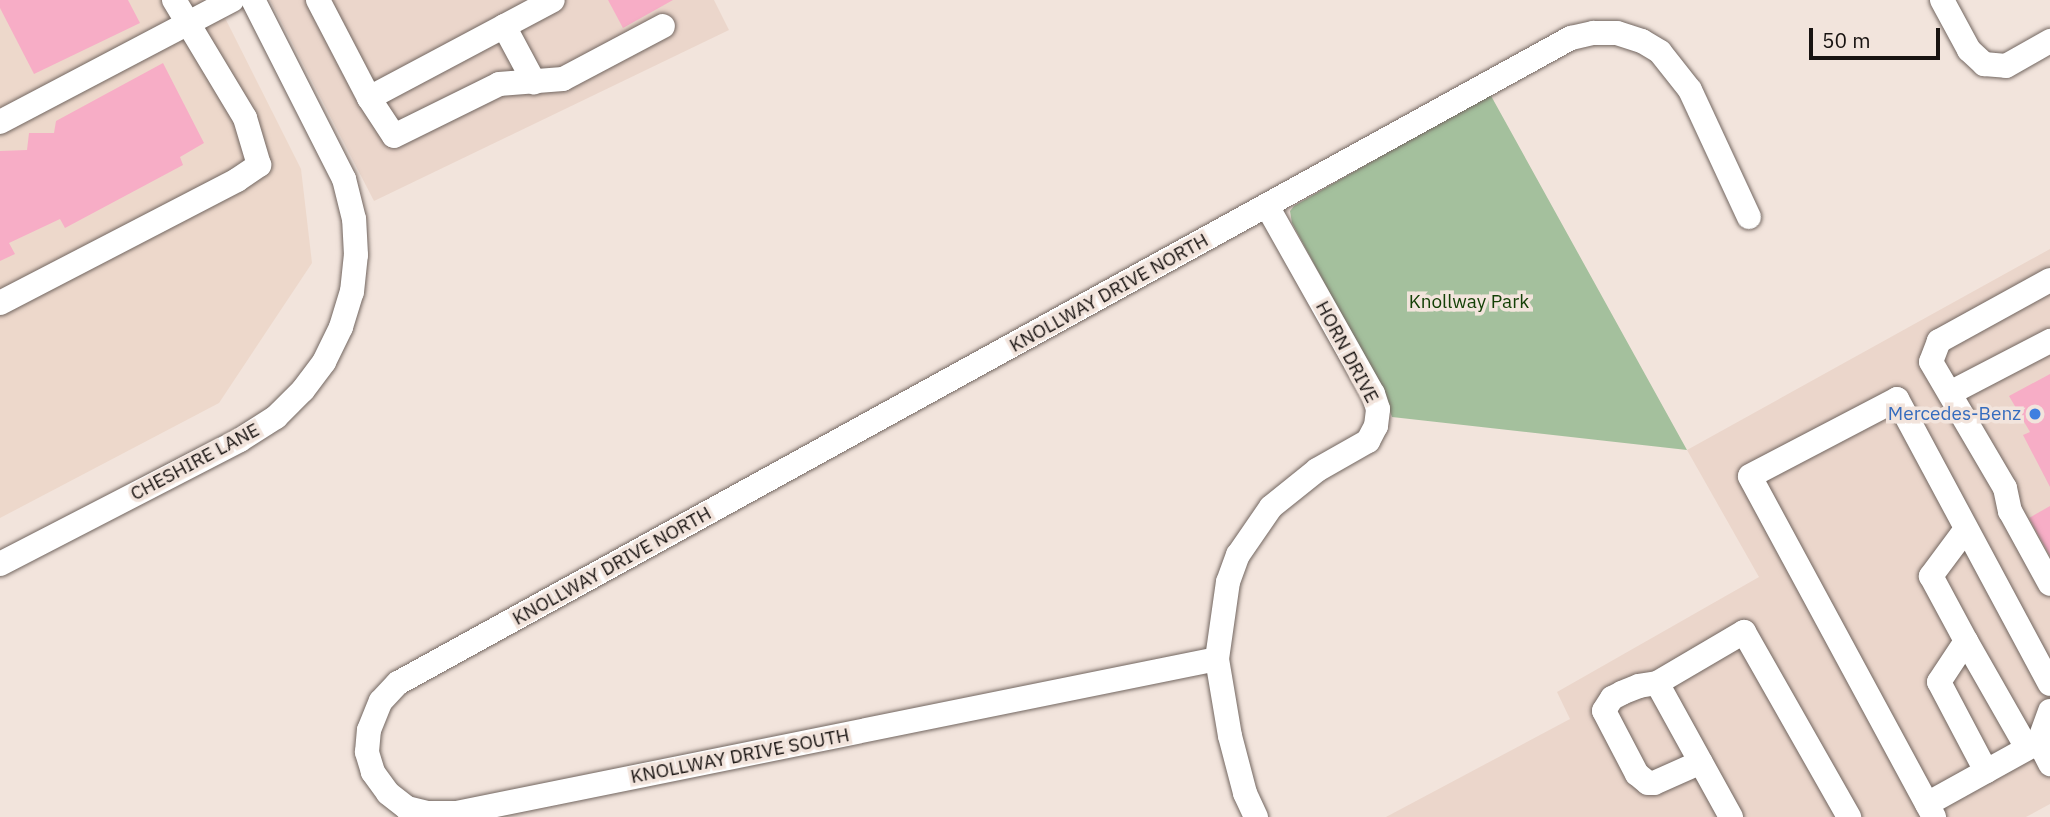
<!DOCTYPE html>
<style>
body{margin:0}
#map{position:relative;width:2050px;height:817px;overflow:hidden;background:#f2e4dc;font-family:"IBM Plex Sans",sans-serif}
div>[style]{position:absolute}
[style*='--x']{left:calc(var(--x)*1px);top:calc(var(--y)*1px);width:calc(var(--w)*1px);rotate:calc(var(--a)*1deg)}
.built>*{inset:0;background:#ebd6cb}
.industrial>*{inset:0;background:#edd8cb}
.green>*{inset:0;background:#a4c09d}
.building>*{inset:0;background:#f7adc6}
.roads{filter:drop-shadow(0 0 2px #726660) drop-shadow(0 0 2px #726660)}
.minor>*{height:24px;margin:-12px;padding:0 12px;transform-origin:12px;border-radius:12px;background:#fff}
.dots>*{width:19px;height:19px;translate:-50% -50%;box-sizing:border-box;border:4px solid #f2e4dc;border-radius:50%}
span{translate:-50% -50%;white-space:nowrap;text-align:center;line-height:1.15;-webkit-text-stroke:7px #f2e4dc;paint-order:stroke}
.street-label{font-size:19px;color:#181311}
.park-label{font-size:19px;color:#144006}
.shop-label{font-size:19px;color:#366cbe}
.right{translate:-100% -50%;text-align:right}
.scale{position:absolute;left:1809px;top:28px;width:131px;height:32px;box-sizing:border-box;border:4px solid #181311;border-top:0;padding-left:9px;font-size:21px;line-height:24px;white-space:nowrap;color:#181311;-webkit-text-stroke:5px #f2e4dc;paint-order:stroke}
</style>
<div id="map">
<div class="built">
<i style="clip-path:polygon(270px 0,714px 0,729px 30px,374px 201px)"></i>
<i style="clip-path:polygon(2050px 249px,2050px 804px,2026px 817px,1386px 817px,1570px 719px,1557px 692px,1759px 577px,1687px 450px)"></i>
</div>
<div class="industrial">
<i style="clip-path:polygon(0 0,216px 0,301px 169px,312px 263px,219px 403px,0 518px)"></i>
</div>
<div class="green">
<i style="clip-path:polygon(1490px 94px,1687px 450px,1392px 417px,1382px 389px,1292px 223px,1290px 211px,1294px 206px)"></i>
</div>
<div class="building">
<i style="clip-path:polygon(0 0,128px 0,140px 23px,34px 74px,0 8px)"></i>
<i style="clip-path:polygon(608px 0,673px 0,623px 28px)"></i>
<i style="clip-path:polygon(163px 63px,204px 143px,180px 157px,183px 165px,65px 228px,60px 219px,9px 243px,15px 254px,0 261px,0 151px,27px 150px,29px 133px,54px 133px,56px 121px)"></i>
<i style="clip-path:polygon(2050px 374px,2050px 487px,2023px 435px,2030px 432px,2009px 396px)"></i>
<i style="clip-path:polygon(2050px 506px,2050px 556px,2029px 518px)"></i>
</div>
<div class="roads">
<div class="minor">
<i style="--x:318;--y:0;--w:110;--a:62.5"></i>
<i style="--x:369;--y:98;--w:208;--a:-28"></i>
<i style="--x:1942;--y:0;--w:57;--a:61.6"></i>
<i style="--x:1969;--y:50;--w:21;--a:43"></i>
<i style="--x:1984;--y:64;--w:22;--a:5"></i>
<i style="--x:2006;--y:66;--w:51;--a:-29.6"></i>
<i style="--x:504;--y:26;--w:64;--a:61.8"></i>
<i style="--x:369;--y:98;--w:45;--a:56.7"></i>
<i style="--x:394;--y:136;--w:117;--a:-26.3"></i>
<i style="--x:499;--y:84;--w:64;--a:-4.5"></i>
<i style="--x:563;--y:79;--w:113;--a:-27.9"></i>
<i style="--x:0;--y:122;--w:262;--a:-27.7"></i>
<i style="--x:2050;--y:280;--w:127;--a:151.2"></i>
<i style="--x:1939;--y:341;--w:22;--a:111"></i>
<i style="--x:1931;--y:362;--w:146;--a:59.6"></i>
<i style="--x:2005;--y:488;--w:24;--a:78"></i>
<i style="--x:2010;--y:511;--w:83;--a:61.3"></i>
<i style="--x:0;--y:303;--w:267;--a:-27.4"></i>
<i style="--x:237;--y:180;--w:27;--a:-34"></i>
<i style="--x:259;--y:165;--w:49;--a:-106.6"></i>
<i style="--x:245;--y:118;--w:138;--a:-121"></i>
<i style="--x:1950;--y:393;--w:113;--a:-27.5"></i>
<i style="--x:1966;--y:529;--w:59;--a:126.7"></i>
<i style="--x:1931;--y:576;--w:74;--a:61.7"></i>
<i style="--x:1966;--y:641;--w:49;--a:123.4"></i>
<i style="--x:1939;--y:682;--w:101;--a:62.2"></i>
<i style="--x:0;--y:564;--w:270;--a:-27.3"></i>
<i style="--x:240;--y:440;--w:43;--a:-32.6"></i>
<i style="--x:276;--y:417;--w:38;--a:-45"></i>
<i style="--x:303;--y:390;--w:35;--a:-53"></i>
<i style="--x:324;--y:362;--w:39;--a:-64"></i>
<i style="--x:341;--y:327;--w:37;--a:-73"></i>
<i style="--x:352;--y:292;--w:37;--a:-84"></i>
<i style="--x:356;--y:255;--w:36;--a:-93"></i>
<i style="--x:354;--y:219;--w:41;--a:-104"></i>
<i style="--x:344;--y:179;--w:201;--a:-116.9"></i>
<i style="--x:1966;--y:641;--w:123;--a:60.3"></i>
<i style="--x:1217;--y:659;--w:776;--a:168.56"></i>
<i style="--x:456;--y:813;--w:29;--a:180"></i>
<i style="--x:427;--y:813;--w:21;--a:-166"></i>
<i style="--x:407;--y:808;--w:24;--a:-142"></i>
<i style="--x:388;--y:793;--w:26;--a:-126"></i>
<i style="--x:373;--y:772;--w:21;--a:-107"></i>
<i style="--x:367;--y:752;--w:22;--a:-85"></i>
<i style="--x:369;--y:730;--w:31;--a:-68"></i>
<i style="--x:381;--y:701;--w:25;--a:-47"></i>
<i style="--x:398;--y:683;--w:1339;--a:-28.81"></i>
<i style="--x:1571;--y:38;--w:23;--a:-13"></i>
<i style="--x:1593;--y:33;--w:24;--a:0"></i>
<i style="--x:1617;--y:33;--w:26;--a:18"></i>
<i style="--x:1642;--y:41;--w:21;--a:31"></i>
<i style="--x:1660;--y:52;--w:48;--a:51.7"></i>
<i style="--x:1690;--y:90;--w:140;--a:65.1"></i>
<i style="--x:1657;--y:683;--w:18;--a:171"></i>
<i style="--x:1639;--y:686;--w:18;--a:158"></i>
<i style="--x:1622;--y:693;--w:11;--a:153"></i>
<i style="--x:1612;--y:698;--w:15;--a:122"></i>
<i style="--x:1604;--y:711;--w:71;--a:62.4"></i>
<i style="--x:1637;--y:774;--w:14;--a:39"></i>
<i style="--x:1648;--y:783;--w:6;--a:0"></i>
<i style="--x:1654;--y:783;--w:51;--a:-24.1"></i>
<i style="--x:2050;--y:711;--w:33;--a:110"></i>
<i style="--x:2039;--y:742;--w:25;--a:63"></i>
<i style="--x:1927;--y:804;--w:128;--a:-29"></i>
<i style="--x:1256;--y:817;--w:26;--a:-115"></i>
<i style="--x:1245;--y:793;--w:59;--a:-104.7"></i>
<i style="--x:1230;--y:736;--w:78;--a:-99.6"></i>
<i style="--x:1217;--y:659;--w:78;--a:-81.9"></i>
<i style="--x:1228;--y:582;--w:29;--a:-70"></i>
<i style="--x:1238;--y:555;--w:58;--a:-55.5"></i>
<i style="--x:1271;--y:507;--w:59;--a:-38.8"></i>
<i style="--x:1317;--y:470;--w:59;--a:-29.6"></i>
<i style="--x:1368;--y:441;--w:17;--a:-62"></i>
<i style="--x:1376;--y:426;--w:17;--a:-83"></i>
<i style="--x:1378;--y:409;--w:16;--a:-108"></i>
<i style="--x:1373;--y:394;--w:216;--a:-119.4"></i>
<i style="--x:1731;--y:817;--w:153;--a:-118.9"></i>
<i style="--x:1657;--y:683;--w:101;--a:-30.4"></i>
<i style="--x:1744;--y:632;--w:213;--a:60.4"></i>
<i style="--x:1934;--y:817;--w:387;--a:-118.4"></i>
<i style="--x:1750;--y:476;--w:166;--a:-27.6"></i>
<i style="--x:1897;--y:399;--w:323;--a:61.8"></i>
</div>
</div>
<div class="dots">
<i style="left:2035px;top:414px;background:#3f7fe0"></i>
</div>
<div class="street-label">
<span style="left:1109px;top:293px;rotate:-29deg">KNOLLWAY DRIVE NORTH</span>
<span style="left:1347px;top:352px;rotate:62deg">HORN DRIVE</span>
<span style="left:195px;top:462px;rotate:-28deg">CHESHIRE LANE</span>
<span style="left:612px;top:566px;rotate:-29deg">KNOLLWAY DRIVE NORTH</span>
<span style="left:740px;top:756px;rotate:-11deg">KNOLLWAY DRIVE SOUTH</span>
</div>
<div class="park-label">
<span style="left:1469px;top:302px">Knollway Park</span>
</div>
<div class="shop-label">
<span class="right" style="left:2021px;top:414px">Mercedes-Benz</span>
</div>
<div class="scale">50 m</div>
</div>
